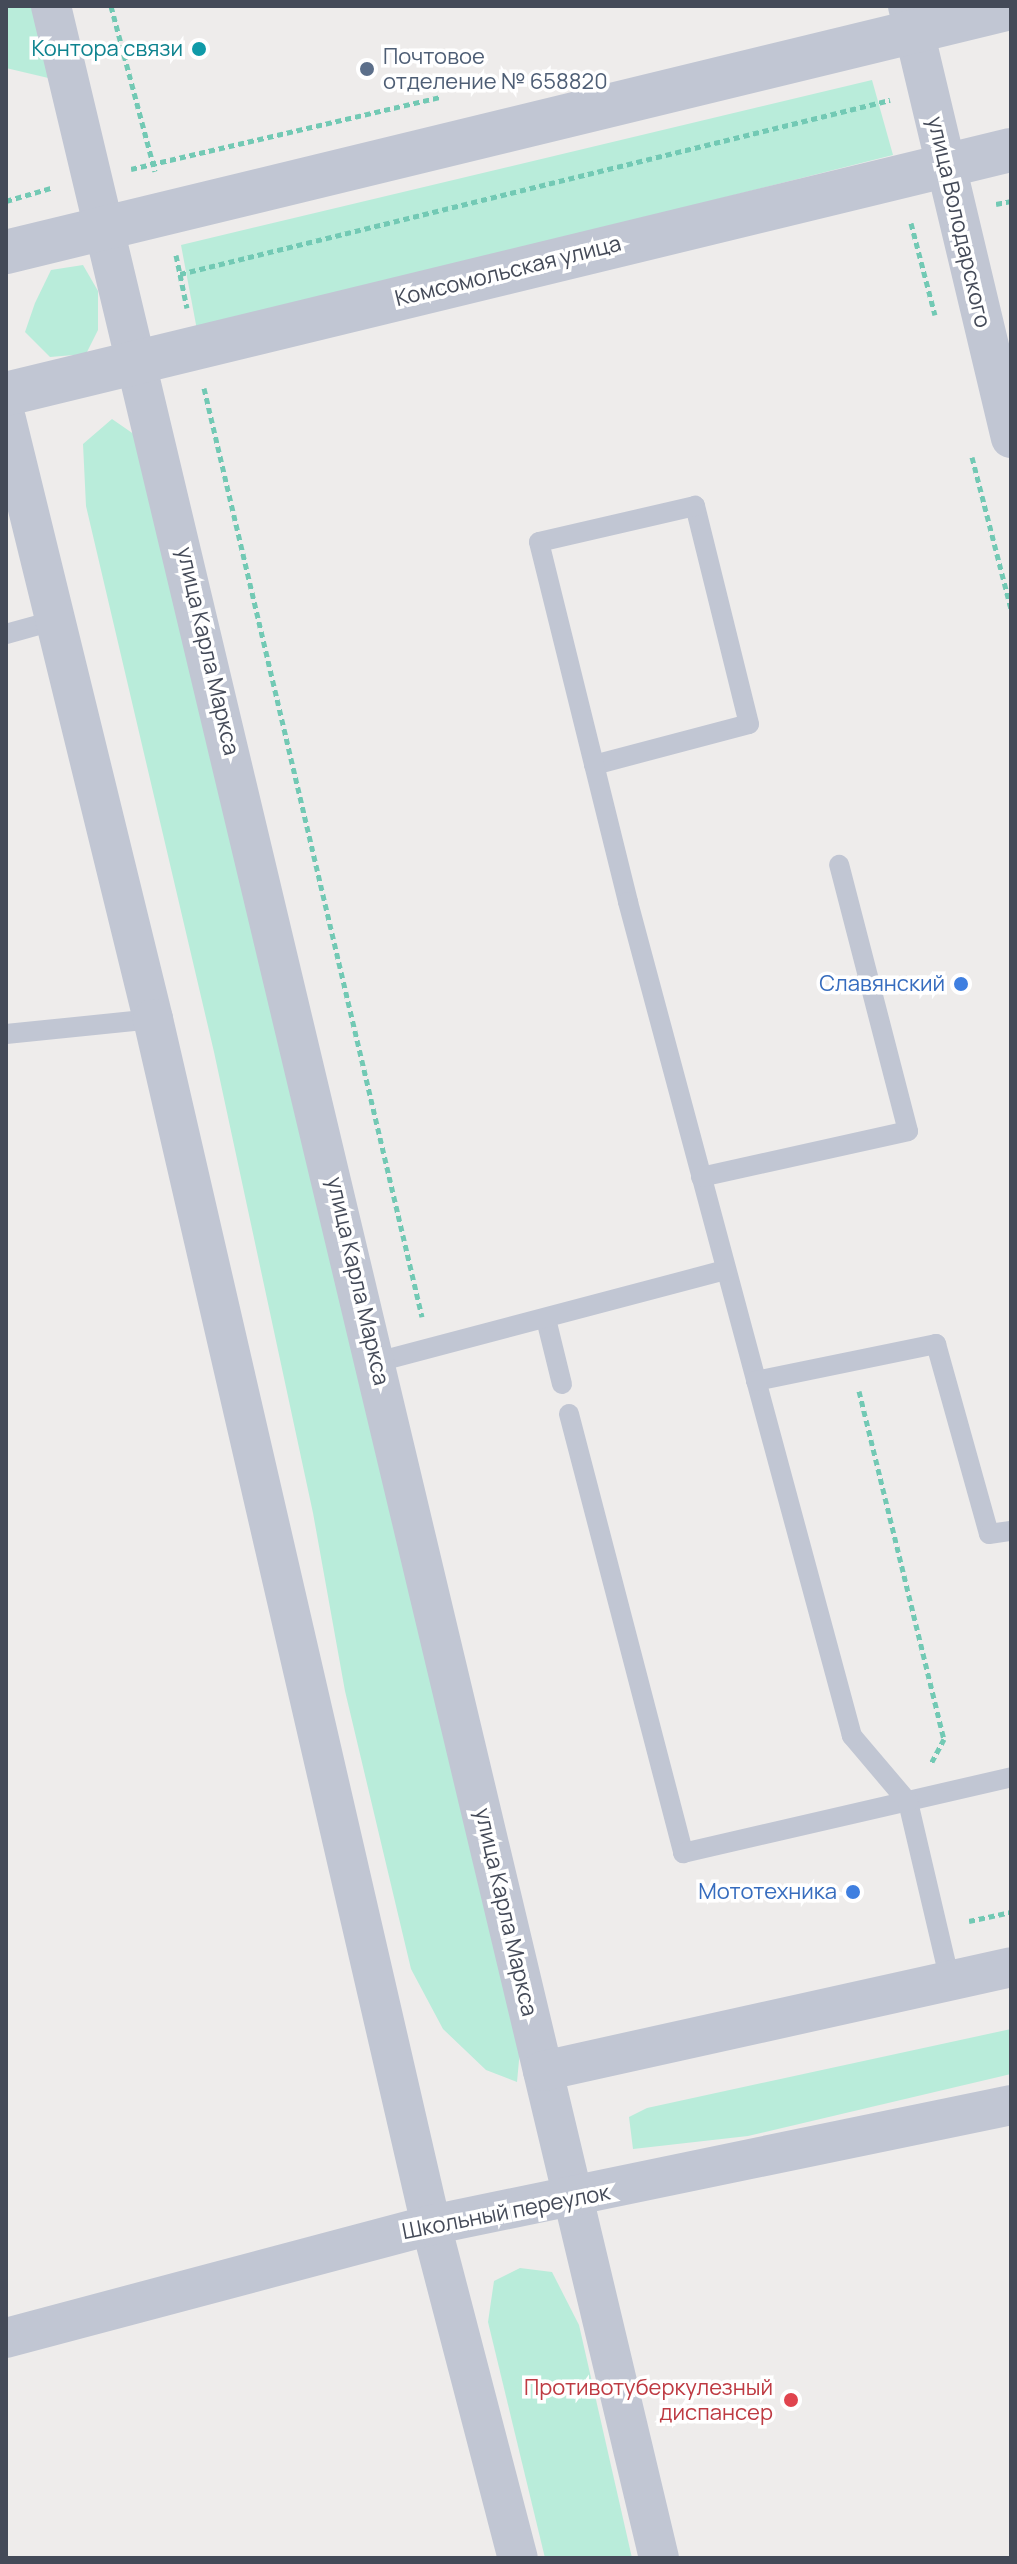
<!DOCTYPE html>
<meta charset="utf-8">
<style>
body{margin:0}
#map{position:relative;width:1017px;height:2564px;overflow:hidden;background:#eeeceb;font-family:Manrope,sans-serif}
div>[style]{position:absolute}
[style*='--x']{left:calc(var(--x)*1px);top:calc(var(--y)*1px);width:calc(var(--w)*1px);rotate:calc(var(--a)*1deg)}
.green>*{inset:0;background:#b9ecda}
.path>*{height:5px;margin-top:-2.5px;transform-origin:0;background:repeating-linear-gradient(90deg,#72c9b4 0 6px,transparent 0 10px)}
.service>*{height:20px;margin:-10px;padding:0 10px;transform-origin:10px;border-radius:10px;background:#c1c6d3}
.minor>*{height:40px;margin:-20px;padding:0 20px;transform-origin:20px;border-radius:20px;background:#c1c6d3}
.tertiary>*{height:44px;margin:-22px;padding:0 22px;transform-origin:22px;border-radius:22px;background:#c1c6d3}
.dots>*{width:22px;height:22px;translate:-50% -50%;box-sizing:border-box;border:4px solid #fff;border-radius:50%}
span{translate:-50% -50%;white-space:nowrap;text-align:center;line-height:1.15;-webkit-text-stroke:7px #fff;paint-order:stroke}
.culture-label{font-size:22px;color:#0d838f}
.right{translate:-100% -50%;text-align:right}
.service-label{font-size:22px;color:#4e5e75}
.left{translate:0 -50%;text-align:left}
.street-label{font-size:22px;color:#444a58}
.shop-label{font-size:22px;color:#366cbe}
.health-label{font-size:22px;color:#be3a42}
.frame{position:absolute;inset:0;border:8px solid #444a58;pointer-events:none}
</style>
<div id="map">
<div class="green">
<i style="clip-path:polygon(6px 6px,41px 6px,61px 81px,6px 68px)"></i>
<i style="clip-path:polygon(872px 80px,893px 155px,197px 330px,181px 245px)"></i>
<i style="clip-path:polygon(83px 265px,98px 291px,98px 330px,86px 354px,50px 357px,25px 332px,35px 303px,51px 270px)"></i>
<i style="clip-path:polygon(112px 419px,151px 446px,521px 2039px,517px 2082px,486px 2070px,443px 2029px,411px 1969px,345px 1691px,313px 1513px,214px 1052px,86px 506px,83px 444px)"></i>
<i style="clip-path:polygon(1011px 2029px,1011px 2074px,748px 2136px,633px 2149px,629px 2117px,647px 2108px)"></i>
<i style="clip-path:polygon(520px 2268px,552px 2272px,579px 2325px,632px 2558px,545px 2558px,488px 2322px,494px 2281px)"></i>
</div>
<div class="path">
<i style="--x:111;--y:6;--w:171;--a:75.1"></i>
<i style="--x:131;--y:169;--w:318;--a:-13.1"></i>
<i style="--x:6;--y:201;--w:47;--a:-16.1"></i>
<i style="--x:996;--y:204;--w:15;--a:-11"></i>
<i style="--x:911;--y:223;--w:95;--a:75.4"></i>
<i style="--x:176;--y:255;--w:54;--a:78.3"></i>
<i style="--x:180;--y:274;--w:731;--a:-13.77"></i>
<i style="--x:204;--y:388;--w:954;--a:76.79"></i>
<i style="--x:972;--y:457;--w:157;--a:75.6"></i>
<i style="--x:859;--y:1391;--w:358;--a:76.3"></i>
<i style="--x:944;--y:1739;--w:27;--a:118"></i>
<i style="--x:969;--y:1921;--w:43;--a:-12.1"></i>
</div>
<div class="service">
<i style="--x:6;--y:634;--w:52;--a:-15.6"></i>
<i style="--x:594;--y:765;--w:160;--a:-14.8"></i>
<i style="--x:749;--y:724;--w:225;--a:-103.9"></i>
<i style="--x:695;--y:506;--w:160;--a:167"></i>
<i style="--x:539;--y:542;--w:371;--a:76.1"></i>
<i style="--x:628;--y:902;--w:496;--a:75"></i>
<i style="--x:6;--y:1034;--w:148;--a:-5.8"></i>
<i style="--x:701;--y:1177;--w:212;--a:-12.5"></i>
<i style="--x:908;--y:1131;--w:275;--a:-104.5"></i>
<i style="--x:546;--y:1319;--w:67;--a:76.2"></i>
<i style="--x:377;--y:1362;--w:361;--a:-14.8"></i>
<i style="--x:569;--y:1414;--w:454;--a:75.4"></i>
<i style="--x:683;--y:1853;--w:337;--a:-13"></i>
<i style="--x:950;--y:1981;--w:184;--a:-103.2"></i>
<i style="--x:908;--y:1802;--w:87;--a:-130.3"></i>
<i style="--x:852;--y:1736;--w:368;--a:-105.1"></i>
<i style="--x:756;--y:1381;--w:184;--a:-11.6"></i>
<i style="--x:936;--y:1344;--w:197;--a:74.4"></i>
<i style="--x:989;--y:1534;--w:22;--a:-8"></i>
</div>
<div class="minor">
<i style="--x:51;--y:6;--w:2623;--a:76.6"></i>
<i style="--x:908;--y:6;--w:444;--a:76.6"></i>
<i style="--x:6;--y:419;--w:618;--a:76.23"></i>
<i style="--x:153;--y:1019;--w:1238;--a:77.02"></i>
<i style="--x:431;--y:2225;--w:344;--a:75.4"></i>
<i style="--x:543;--y:2071;--w:479;--a:-12.5"></i>
<i style="--x:6;--y:2338;--w:440;--a:-14.9"></i>
<i style="--x:431;--y:2225;--w:592;--a:-11.69"></i>
</div>
<div class="tertiary">
<i style="--x:6;--y:252;--w:1034;--a:-13.65"></i>
<i style="--x:6;--y:394;--w:1034;--a:-13.65"></i>
</div>
<div class="dots">
<i style="left:199px;top:49px;background:#0f9aa8"></i>
<i style="left:367px;top:69px;background:#5c6f8a"></i>
<i style="left:961px;top:984px;background:#3f7fe0"></i>
<i style="left:853px;top:1892px;background:#3f7fe0"></i>
<i style="left:791px;top:2400px;background:#e0444e"></i>
</div>
<div class="culture-label">
<span class="right" style="left:183px;top:49px">Контора связи</span>
</div>
<div class="service-label">
<span class="left" style="left:383px;top:69px">Почтовое<br>отделение № 658820</span>
</div>
<div class="street-label">
<span style="left:959px;top:222px;rotate:77deg">улица Володарского</span>
<span style="left:508px;top:271px;rotate:-14deg">Комсомольская улица</span>
<span style="left:208px;top:651px;rotate:77deg">улица Карла Маркса</span>
<span style="left:358px;top:1281px;rotate:77deg">улица Карла Маркса</span>
<span style="left:506px;top:1912px;rotate:77deg">улица Карла Маркса</span>
<span style="left:506px;top:2212px;rotate:-11deg">Школьный переулок</span>
</div>
<div class="shop-label">
<span class="right" style="left:945px;top:984px">Славянский</span>
<span class="right" style="left:837px;top:1892px">Мототехника</span>
</div>
<div class="health-label">
<span class="right" style="left:773px;top:2400px">Противотуберкулезный<br>диспансер</span>
</div>
<div class="frame"></div>
</div>
